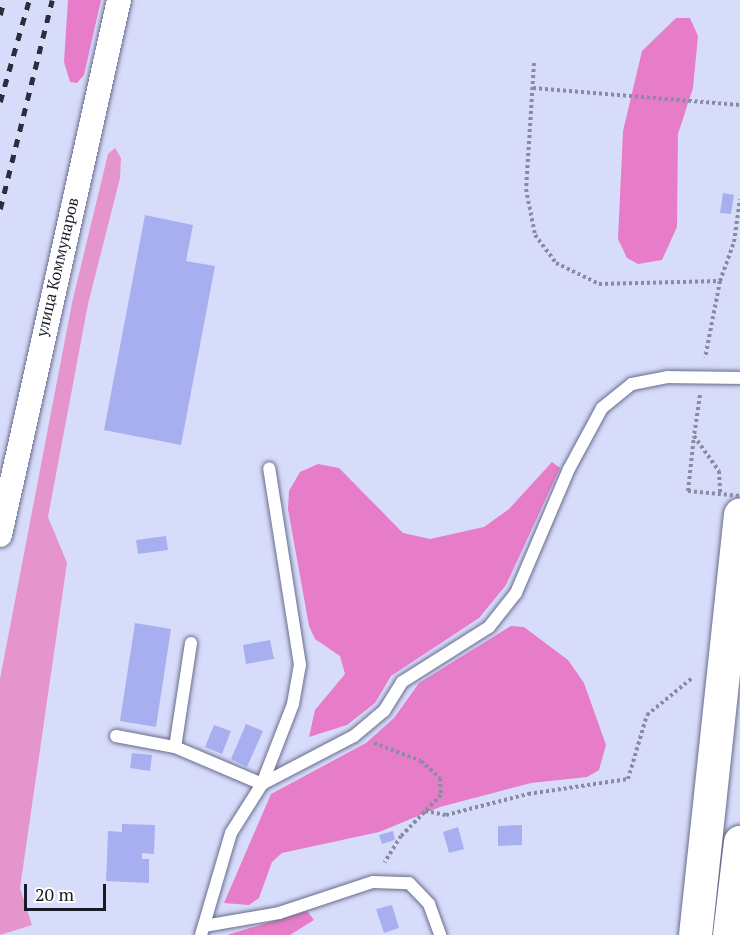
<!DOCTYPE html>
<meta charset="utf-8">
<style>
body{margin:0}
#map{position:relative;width:740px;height:935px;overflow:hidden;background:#d8dcfb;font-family:"PT Serif",serif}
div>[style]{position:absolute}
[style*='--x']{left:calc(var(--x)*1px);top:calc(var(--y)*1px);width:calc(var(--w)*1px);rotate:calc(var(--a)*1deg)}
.green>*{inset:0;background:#e594cc}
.forest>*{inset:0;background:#e77dc9}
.building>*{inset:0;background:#a8aff1}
.path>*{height:4px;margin-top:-2px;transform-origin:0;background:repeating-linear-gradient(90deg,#888ca3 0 3px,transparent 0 6px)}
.roads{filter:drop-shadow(0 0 2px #686c8d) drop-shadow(0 0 2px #686c8d)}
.service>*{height:12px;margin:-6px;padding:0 6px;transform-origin:6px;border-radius:6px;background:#fff}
.minor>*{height:24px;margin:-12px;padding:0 12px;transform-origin:12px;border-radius:12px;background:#fff}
.trunk>*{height:33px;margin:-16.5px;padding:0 16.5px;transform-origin:16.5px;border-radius:16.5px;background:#fff}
.rail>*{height:4.5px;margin-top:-2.25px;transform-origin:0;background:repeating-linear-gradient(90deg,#2c2e3d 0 8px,transparent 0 16px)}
.path-bridge>*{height:4px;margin-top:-2px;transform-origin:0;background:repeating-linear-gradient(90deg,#888ca3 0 3px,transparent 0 6px)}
span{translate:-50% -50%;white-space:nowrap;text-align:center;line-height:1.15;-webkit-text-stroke:4.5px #fff;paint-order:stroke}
.street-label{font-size:16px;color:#181a27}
.scale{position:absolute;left:24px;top:884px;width:82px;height:27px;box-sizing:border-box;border:3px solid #181a27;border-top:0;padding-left:8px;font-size:18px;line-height:21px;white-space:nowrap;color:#181a27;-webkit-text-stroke:4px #fff;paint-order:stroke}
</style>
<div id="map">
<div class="green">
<i style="clip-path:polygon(115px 148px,121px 158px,120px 178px,88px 304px,48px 517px,67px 563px,20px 888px,32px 925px,0 935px,0 679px,72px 303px,108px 154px)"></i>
</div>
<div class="forest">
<i style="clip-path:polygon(68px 0,101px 0,84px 75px,77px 83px,70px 82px,64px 62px)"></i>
<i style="clip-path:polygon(676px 18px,690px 18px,698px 36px,693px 88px,678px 134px,677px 227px,662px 260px,638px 264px,627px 258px,618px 239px,623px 131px,642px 51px)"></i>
<i style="clip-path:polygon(552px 462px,560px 468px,506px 585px,479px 618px,391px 676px,375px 703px,347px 725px,309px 737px,315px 710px,345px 674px,340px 656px,315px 639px,309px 626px,288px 509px,289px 491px,300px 472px,318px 464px,339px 468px,403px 533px,430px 539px,484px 527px,509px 509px)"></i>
<i style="clip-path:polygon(511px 626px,524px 627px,568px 660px,584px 683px,606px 745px,599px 770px,587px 777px,531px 783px,440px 807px,379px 832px,282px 853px,272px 862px,259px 898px,249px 905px,224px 903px,271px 794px,366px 743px,394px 718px,419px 683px)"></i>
<i style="clip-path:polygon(307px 911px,314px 920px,290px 935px,227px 935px)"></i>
</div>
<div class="building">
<i style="clip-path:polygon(723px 193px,734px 195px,731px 214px,720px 213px)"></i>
<i style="clip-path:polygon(145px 215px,193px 225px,186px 261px,215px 266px,181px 445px,104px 430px)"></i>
<i style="clip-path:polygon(166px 536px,168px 550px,138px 554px,136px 540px)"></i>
<i style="clip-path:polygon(135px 623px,171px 629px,156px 727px,120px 721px)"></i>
<i style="clip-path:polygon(270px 640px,274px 659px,246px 664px,243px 645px)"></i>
<i style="clip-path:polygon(246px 724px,263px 731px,247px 767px,231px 759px)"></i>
<i style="clip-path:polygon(214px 725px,231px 731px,222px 754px,205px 747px)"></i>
<i style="clip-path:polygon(132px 753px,152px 755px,150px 771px,130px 768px)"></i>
<i style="clip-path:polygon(122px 824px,155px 825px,154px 854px,142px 853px,142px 859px,149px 859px,149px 883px,106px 881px,108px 831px,122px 832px)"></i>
<i style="clip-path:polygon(522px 825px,522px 845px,498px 846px,498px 826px)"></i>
<i style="clip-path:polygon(458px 827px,464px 849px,449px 853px,443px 832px)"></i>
<i style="clip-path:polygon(393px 831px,395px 840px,382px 844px,379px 835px)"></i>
<i style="clip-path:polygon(392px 905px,399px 928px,384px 933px,376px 909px)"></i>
</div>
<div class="path">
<i style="--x:534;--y:63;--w:126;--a:93.6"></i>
<i style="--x:526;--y:189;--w:47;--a:78.9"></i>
<i style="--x:535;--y:235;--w:35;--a:53"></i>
<i style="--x:556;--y:263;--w:48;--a:26"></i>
<i style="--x:599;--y:284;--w:121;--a:-1.4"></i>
<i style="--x:720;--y:281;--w:78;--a:101"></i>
<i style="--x:533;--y:88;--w:208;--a:4.7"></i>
<i style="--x:720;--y:281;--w:41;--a:-70.3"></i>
<i style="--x:734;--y:242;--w:43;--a:-82.1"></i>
<i style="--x:700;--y:395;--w:41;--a:98.3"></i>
<i style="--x:694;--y:436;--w:43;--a:54.5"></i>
<i style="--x:719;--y:471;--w:22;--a:87"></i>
<i style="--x:688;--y:491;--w:55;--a:-83.8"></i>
<i style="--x:374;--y:743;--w:50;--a:21"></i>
<i style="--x:421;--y:761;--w:25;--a:42"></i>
<i style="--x:440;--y:778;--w:17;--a:87"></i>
<i style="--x:441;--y:795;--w:57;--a:134.3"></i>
<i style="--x:401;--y:836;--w:31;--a:122"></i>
<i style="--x:425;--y:811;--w:21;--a:11"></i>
<i style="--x:446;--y:815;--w:85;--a:-14.4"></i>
<i style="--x:528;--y:794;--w:101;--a:-8.5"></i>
<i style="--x:628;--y:779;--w:67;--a:-73.5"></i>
<i style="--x:647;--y:715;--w:58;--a:-39.4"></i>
</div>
<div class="roads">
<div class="service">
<i style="--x:191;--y:643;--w:105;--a:98.7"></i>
<i style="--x:175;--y:747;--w:95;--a:23"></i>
<i style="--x:262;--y:784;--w:86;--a:-68.8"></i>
<i style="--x:293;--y:704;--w:40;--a:-80"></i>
<i style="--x:300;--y:665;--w:199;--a:-98.9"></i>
<i style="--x:116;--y:736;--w:60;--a:10.6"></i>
<i style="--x:204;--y:926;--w:76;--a:-9.8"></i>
<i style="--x:279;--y:913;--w:99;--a:-18.3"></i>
<i style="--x:373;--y:882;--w:36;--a:2"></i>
<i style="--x:409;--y:883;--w:29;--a:46"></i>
<i style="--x:429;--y:904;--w:33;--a:70"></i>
<i style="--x:201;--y:935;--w:106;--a:-73.6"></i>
<i style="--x:231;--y:833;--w:58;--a:-57.7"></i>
<i style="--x:262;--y:784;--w:104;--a:-27.6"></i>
<i style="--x:354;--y:736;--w:39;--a:-40"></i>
<i style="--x:384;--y:711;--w:34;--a:-58"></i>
<i style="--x:402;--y:682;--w:103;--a:-32.3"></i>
<i style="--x:489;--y:627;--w:43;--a:-51.5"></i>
<i style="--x:516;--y:593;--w:135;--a:-66.9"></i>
<i style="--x:569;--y:469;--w:69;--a:-61.6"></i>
<i style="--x:602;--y:408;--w:38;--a:-39"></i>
<i style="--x:632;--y:384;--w:37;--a:-11"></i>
<i style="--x:668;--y:377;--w:72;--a:0.8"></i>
</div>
<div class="minor">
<i style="--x:0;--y:535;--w:548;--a:-77.46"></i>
</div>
<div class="trunk">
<i style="--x:695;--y:935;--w:423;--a:-83.9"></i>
<i style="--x:729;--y:935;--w:94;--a:-83.3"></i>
</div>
</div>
<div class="rail">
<i style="--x:0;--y:15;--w:16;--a:-75"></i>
<i style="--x:0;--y:102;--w:106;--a:-74.1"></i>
<i style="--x:0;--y:209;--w:215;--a:-76"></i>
</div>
<div class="path-bridge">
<i style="--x:688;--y:491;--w:52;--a:5.5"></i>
</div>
<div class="street-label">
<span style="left:57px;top:267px;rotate:-77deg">улица Коммунаров</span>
</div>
<div class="scale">20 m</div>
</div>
